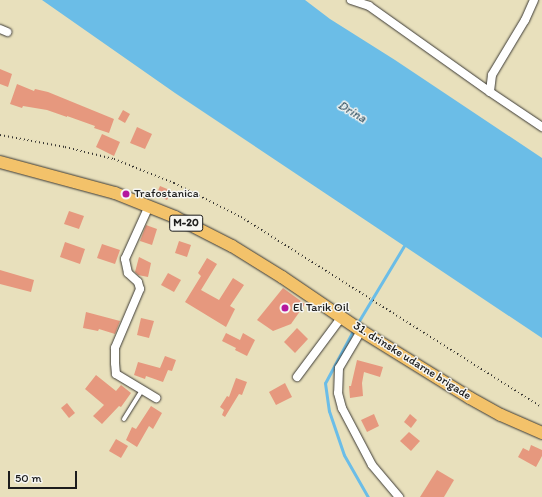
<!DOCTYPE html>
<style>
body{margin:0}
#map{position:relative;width:542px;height:497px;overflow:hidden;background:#e8e0bc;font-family:Itim,sans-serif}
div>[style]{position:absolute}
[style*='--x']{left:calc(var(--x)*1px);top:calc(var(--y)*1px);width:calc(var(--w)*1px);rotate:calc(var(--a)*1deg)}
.water>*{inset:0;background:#6bbde7}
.stream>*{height:3px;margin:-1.5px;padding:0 1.5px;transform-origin:1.5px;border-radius:1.5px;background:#6bbde7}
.building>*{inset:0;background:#e6987e}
.path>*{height:1.5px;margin-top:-0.75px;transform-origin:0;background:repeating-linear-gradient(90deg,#3b3934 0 1px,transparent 0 4px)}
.roads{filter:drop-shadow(0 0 1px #3b3934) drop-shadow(0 0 1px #3b3934)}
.lane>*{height:4px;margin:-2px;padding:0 2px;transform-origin:2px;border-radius:2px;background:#fff}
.street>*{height:8px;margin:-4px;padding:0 4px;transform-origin:4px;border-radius:4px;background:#fff}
.primary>*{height:12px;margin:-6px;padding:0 6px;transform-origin:6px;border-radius:6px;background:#f3c26a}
.dots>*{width:11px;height:11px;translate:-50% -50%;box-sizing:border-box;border:2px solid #f6f6f2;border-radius:50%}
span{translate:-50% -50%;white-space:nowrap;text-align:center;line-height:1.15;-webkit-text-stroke:3px #f6f6f2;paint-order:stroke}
.shield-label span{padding:1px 3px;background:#f6f6f2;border:1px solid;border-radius:3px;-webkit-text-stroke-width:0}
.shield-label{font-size:11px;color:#1c1c1c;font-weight:700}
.poi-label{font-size:12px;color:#1c1c1c}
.left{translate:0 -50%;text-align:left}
.street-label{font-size:12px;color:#1c1c1c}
.water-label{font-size:13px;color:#3c5c6d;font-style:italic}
.scale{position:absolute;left:8px;top:471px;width:69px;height:18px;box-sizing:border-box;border:2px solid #1c1c1c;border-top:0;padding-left:5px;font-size:12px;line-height:14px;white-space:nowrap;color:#1c1c1c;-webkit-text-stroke:3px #f6f6f2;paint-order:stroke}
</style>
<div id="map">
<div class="water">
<i style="clip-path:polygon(42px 0,305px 0,330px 19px,395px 60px,542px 158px,542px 338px,175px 93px)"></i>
</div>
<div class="stream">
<i style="--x:357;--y:324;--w:93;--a:-59"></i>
<i style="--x:354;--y:329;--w:61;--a:118.2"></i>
<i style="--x:325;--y:383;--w:28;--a:82"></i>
<i style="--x:329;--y:411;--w:46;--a:71.2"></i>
<i style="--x:344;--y:455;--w:48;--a:60.3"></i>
</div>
<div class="building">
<i style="clip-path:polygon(0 69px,12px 74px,8px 87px,0 84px)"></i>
<i style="clip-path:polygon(17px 84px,34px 91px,35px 89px,48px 92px,114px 119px,109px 133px,94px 128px,95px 126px,67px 116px,67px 117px,47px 110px,23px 106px,22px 108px,10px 104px)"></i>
<i style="clip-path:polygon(123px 110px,130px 114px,125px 123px,118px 119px)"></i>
<i style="clip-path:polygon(137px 127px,152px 134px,145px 149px,130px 143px)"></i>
<i style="clip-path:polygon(102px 134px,120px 142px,114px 156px,96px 147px)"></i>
<i style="clip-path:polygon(160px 186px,172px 191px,167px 200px,156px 195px)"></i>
<i style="clip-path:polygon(69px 211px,84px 216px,79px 229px,64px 224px)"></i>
<i style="clip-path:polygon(146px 225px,157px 229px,152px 245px,140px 241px)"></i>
<i style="clip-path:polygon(179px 241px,191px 245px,187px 257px,175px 253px)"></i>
<i style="clip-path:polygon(65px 242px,85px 249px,80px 264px,60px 257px)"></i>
<i style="clip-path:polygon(102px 244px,120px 250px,115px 264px,97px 258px)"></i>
<i style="clip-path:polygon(139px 257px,151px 263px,148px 277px,138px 275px,135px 272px)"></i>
<i style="clip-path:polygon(207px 258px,217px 264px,201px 290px,219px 300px,233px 278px,244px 285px,230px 306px,235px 309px,226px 327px,185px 302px,201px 276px,198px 273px)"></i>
<i style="clip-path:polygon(0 270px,34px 280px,31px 292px,0 284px)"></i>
<i style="clip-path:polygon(168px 273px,181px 280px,174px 292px,161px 285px)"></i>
<i style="clip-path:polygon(283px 288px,305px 304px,291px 324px,273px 331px,257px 320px)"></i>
<i style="clip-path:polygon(86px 312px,120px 321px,115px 334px,99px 329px,98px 331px,83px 328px)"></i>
<i style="clip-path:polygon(141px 318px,154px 321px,149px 338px,137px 335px)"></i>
<i style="clip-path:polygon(297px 328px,308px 339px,295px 353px,284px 342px)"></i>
<i style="clip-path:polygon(226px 333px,240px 340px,243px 333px,255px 340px,247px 356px,235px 350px,236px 348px,222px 341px)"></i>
<i style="clip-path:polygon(165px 356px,176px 360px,172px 371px,168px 370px,163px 382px,146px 376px,145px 379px,134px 375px,138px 362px,160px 368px)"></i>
<i style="clip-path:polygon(357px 360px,383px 367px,380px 377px,364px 372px,362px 383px,363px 396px,350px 398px,349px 386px,351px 386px)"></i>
<i style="clip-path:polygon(96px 375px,116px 391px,121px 385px,131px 393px,121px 407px,119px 406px,102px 424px,93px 416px,104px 405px,85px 389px)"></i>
<i style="clip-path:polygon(236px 378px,247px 382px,242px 395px,239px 394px,225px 417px,222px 415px,224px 410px,220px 407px,227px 396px,229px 397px)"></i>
<i style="clip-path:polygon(285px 383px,292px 397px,276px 405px,269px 392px)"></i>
<i style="clip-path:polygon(67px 403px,75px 413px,69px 418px,61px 408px)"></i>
<i style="clip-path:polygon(151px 406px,162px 413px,153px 429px,149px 426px,137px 447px,126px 440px,132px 427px,136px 429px)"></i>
<i style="clip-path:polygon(374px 414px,379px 426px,367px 432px,361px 420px)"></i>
<i style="clip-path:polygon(410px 414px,417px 420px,411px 428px,404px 422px)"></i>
<i style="clip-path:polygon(409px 432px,420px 441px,411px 451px,400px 441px)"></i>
<i style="clip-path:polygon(116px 439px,128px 446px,121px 458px,109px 451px)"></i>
<i style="clip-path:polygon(531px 445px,542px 450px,542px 456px,536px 467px,518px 457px,523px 448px,529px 451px)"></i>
<i style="clip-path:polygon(437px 470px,454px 480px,444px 497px,420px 497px)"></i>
</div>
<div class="path">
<i style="--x:0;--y:135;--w:66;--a:10.5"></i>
<i style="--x:65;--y:147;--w:50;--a:13.8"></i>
<i style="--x:114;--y:159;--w:65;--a:21.8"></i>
<i style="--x:174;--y:183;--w:75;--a:26.9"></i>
<i style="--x:241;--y:217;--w:356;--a:32.3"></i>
</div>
<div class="roads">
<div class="lane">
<i style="--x:124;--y:419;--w:34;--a:-58"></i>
</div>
<div class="street">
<i style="--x:351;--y:0;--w:19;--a:18"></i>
<i style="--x:369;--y:6;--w:148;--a:35.4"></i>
<i style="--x:534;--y:0;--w:22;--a:114"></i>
<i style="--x:525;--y:20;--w:64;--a:121"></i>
<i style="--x:492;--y:75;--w:17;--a:97"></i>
<i style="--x:490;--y:92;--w:63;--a:33.9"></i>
<i style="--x:0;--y:29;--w:8;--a:23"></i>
<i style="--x:149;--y:206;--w:58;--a:114.4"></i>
<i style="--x:125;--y:259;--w:14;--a:78"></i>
<i style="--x:128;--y:273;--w:13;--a:42"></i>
<i style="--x:138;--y:282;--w:7;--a:74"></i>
<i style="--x:140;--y:289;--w:64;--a:113"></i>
<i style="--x:115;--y:348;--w:15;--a:90"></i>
<i style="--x:115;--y:363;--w:11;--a:85"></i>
<i style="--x:116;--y:374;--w:47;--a:31"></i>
<i style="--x:361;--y:331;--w:43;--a:120.7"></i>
<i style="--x:339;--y:368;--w:25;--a:92"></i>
<i style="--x:338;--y:393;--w:16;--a:75"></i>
<i style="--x:342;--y:408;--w:64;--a:62.2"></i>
<i style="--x:372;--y:465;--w:42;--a:49.8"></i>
<i style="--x:297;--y:377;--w:74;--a:-53.3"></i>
</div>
<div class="primary">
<i style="--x:0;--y:162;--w:119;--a:15.1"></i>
<i style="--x:115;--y:193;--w:65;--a:21.8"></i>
<i style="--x:175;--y:217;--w:64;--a:27"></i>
<i style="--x:232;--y:246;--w:59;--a:31.8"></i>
<i style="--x:282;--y:277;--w:94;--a:34.2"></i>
<i style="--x:360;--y:330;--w:129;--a:31.7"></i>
<i style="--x:470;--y:398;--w:35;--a:29"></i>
<i style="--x:501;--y:415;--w:45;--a:23.7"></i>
</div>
</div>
<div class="dots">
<i style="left:126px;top:194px;background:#b5179e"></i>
<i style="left:285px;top:308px;background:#b5179e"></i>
</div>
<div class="shield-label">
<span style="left:186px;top:223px">M-20</span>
</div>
<div class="poi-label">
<span class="left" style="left:134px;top:194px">Trafostanica</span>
<span class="left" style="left:293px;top:308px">El Tarik Oil</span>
</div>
<div class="street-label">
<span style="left:412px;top:361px;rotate:32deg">31. drinske udarne brigade</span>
</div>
<div class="water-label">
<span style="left:352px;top:112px;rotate:31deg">Drina</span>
</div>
<div class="scale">50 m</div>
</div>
